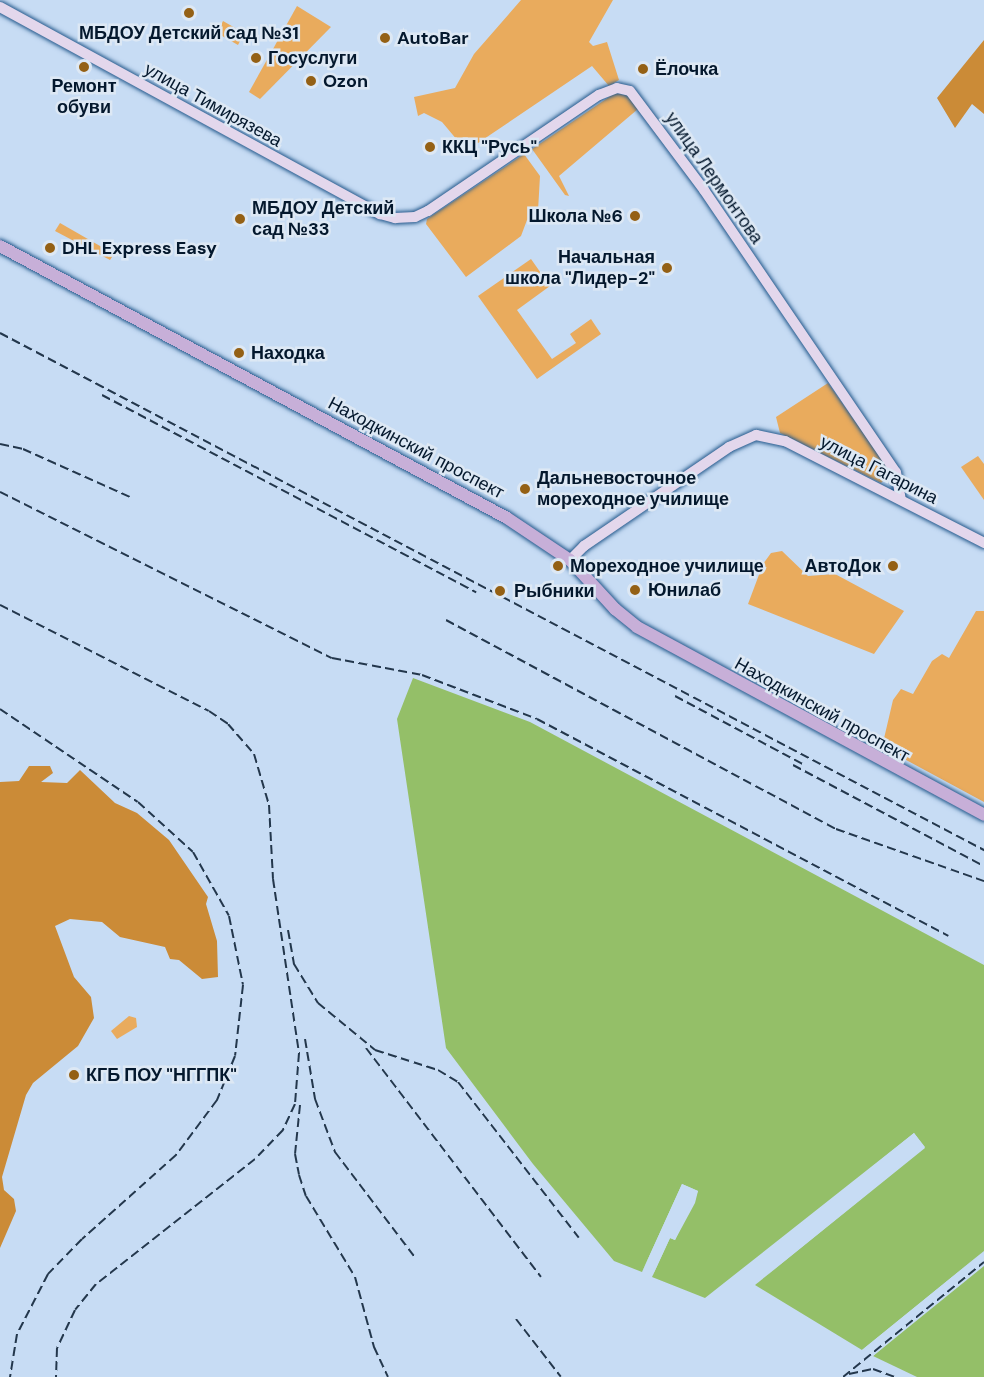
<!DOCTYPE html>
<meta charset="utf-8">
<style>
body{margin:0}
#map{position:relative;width:984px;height:1377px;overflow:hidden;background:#c7dcf4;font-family:"DM Sans",sans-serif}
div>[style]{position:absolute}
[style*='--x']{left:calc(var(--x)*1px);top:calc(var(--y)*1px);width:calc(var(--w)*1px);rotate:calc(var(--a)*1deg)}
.green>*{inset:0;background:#e9ab5d}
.forest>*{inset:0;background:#cb8b37}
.water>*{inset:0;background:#94bf68}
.pier>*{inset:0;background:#c7dcf4}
.roads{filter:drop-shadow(0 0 2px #24598c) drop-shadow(0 0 2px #24598c)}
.secondary>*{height:10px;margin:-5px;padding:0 5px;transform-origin:5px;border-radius:5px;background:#e3d7ec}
.primary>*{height:12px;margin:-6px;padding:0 6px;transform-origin:6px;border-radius:6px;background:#c7afd8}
.rail>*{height:2px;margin-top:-1px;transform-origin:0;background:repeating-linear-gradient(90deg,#23374c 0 9px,transparent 0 13.5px)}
.dots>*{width:16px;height:16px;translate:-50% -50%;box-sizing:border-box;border:3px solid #dde8f4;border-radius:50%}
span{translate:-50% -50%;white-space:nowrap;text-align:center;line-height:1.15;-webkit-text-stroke:5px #dde8f4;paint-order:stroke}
.poi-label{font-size:18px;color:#04182d;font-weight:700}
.left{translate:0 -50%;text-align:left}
.right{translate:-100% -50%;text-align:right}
.street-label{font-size:18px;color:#04182d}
</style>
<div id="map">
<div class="green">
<i style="clip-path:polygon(521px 0,613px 0,589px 42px,593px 46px,607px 42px,619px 80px,609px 86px,592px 66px,478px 143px,463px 147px,442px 122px,424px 113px,418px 116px,414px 97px,455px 88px,474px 54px)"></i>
<i style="clip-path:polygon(297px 6px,331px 27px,260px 99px,249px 92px)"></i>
<i style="clip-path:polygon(223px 21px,244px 33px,238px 45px,217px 33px)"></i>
<i style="clip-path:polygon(615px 93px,629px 96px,638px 109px,559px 176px,569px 196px,565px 195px,532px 149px)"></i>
<i style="clip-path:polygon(524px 154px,540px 176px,538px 211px,527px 220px,521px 236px,466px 277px,426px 224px,427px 219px)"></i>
<i style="clip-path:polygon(60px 223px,114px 254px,110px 260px,55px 231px)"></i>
<i style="clip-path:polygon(531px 259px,550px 286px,517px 310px,552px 359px,576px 343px,570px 334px,591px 319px,601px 334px,537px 379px,478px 296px)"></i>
<i style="clip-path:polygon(828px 383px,891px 472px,881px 483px,780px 433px,776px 417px)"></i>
<i style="clip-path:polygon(978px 456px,984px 464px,984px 500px,961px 467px)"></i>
<i style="clip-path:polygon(782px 551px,808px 576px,835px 574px,904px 611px,874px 654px,748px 604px,763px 564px,771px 553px)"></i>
<i style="clip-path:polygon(976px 611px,984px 611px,984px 802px,882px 747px,893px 700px,901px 689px,913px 694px,932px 661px,942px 654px,949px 658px)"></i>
<i style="clip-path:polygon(129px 1016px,136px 1018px,137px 1027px,117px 1039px,111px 1031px)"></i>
</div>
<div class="forest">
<i style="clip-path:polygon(984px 40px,984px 114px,972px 104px,955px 128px,937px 98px)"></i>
<i style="clip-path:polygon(29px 766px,50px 766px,53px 773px,41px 782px,67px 783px,80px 770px,115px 803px,137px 813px,169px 840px,208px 897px,206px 904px,217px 941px,218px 977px,202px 979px,179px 960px,170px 959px,165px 947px,120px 937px,102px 922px,70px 919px,55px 926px,74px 977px,91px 997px,94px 1018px,78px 1046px,33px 1083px,26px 1095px,2px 1177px,4px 1190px,14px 1199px,16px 1211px,0 1248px,0 782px,19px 781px)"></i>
</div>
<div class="water">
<i style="clip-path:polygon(413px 678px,530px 722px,984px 965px,984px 1251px,862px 1350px,755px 1285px,925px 1148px,914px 1133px,705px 1298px,652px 1277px,670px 1238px,675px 1240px,698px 1191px,682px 1184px,642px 1272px,614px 1261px,533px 1164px,446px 1048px,397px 719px)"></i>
<i style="clip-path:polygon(984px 1266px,984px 1377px,917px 1377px,873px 1356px)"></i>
</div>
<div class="pier">
<i style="clip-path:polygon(914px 1133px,925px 1147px,755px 1285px,921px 1147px,913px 1137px,743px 1271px)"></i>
<i style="clip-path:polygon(682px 1184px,698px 1191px,695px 1203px,675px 1240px,670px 1238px,652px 1277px,667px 1236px,673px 1236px,691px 1204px,694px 1193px,684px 1188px,642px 1272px)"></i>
<i style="clip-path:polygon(984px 1251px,865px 1351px,862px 1350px)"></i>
<i style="clip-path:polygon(984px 1263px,873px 1356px,871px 1355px,982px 1264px)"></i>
</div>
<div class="roads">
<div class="secondary">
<i style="--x:0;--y:7;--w:433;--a:28.6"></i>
<i style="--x:380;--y:214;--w:16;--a:15"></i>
<i style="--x:395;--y:218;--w:20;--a:-3"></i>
<i style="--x:415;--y:217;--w:14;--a:-25"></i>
<i style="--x:428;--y:211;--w:207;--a:-34.2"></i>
<i style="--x:599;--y:95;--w:19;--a:-21"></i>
<i style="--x:617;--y:88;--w:13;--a:13"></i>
<i style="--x:630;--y:91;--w:124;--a:53.2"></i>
<i style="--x:704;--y:190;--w:341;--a:55.8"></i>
<i style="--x:896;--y:472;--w:28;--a:80"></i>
<i style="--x:570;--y:560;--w:20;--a:-45"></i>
<i style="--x:584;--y:546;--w:176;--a:-34.3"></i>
<i style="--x:729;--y:447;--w:30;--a:-24"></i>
<i style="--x:756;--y:435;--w:30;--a:12"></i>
<i style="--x:785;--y:441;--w:224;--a:27.1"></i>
</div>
<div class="primary">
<i style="--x:0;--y:246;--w:575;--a:28.21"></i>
<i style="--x:507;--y:518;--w:76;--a:33.7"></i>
<i style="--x:570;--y:560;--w:67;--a:47.4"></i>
<i style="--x:615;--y:609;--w:28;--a:39"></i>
<i style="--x:637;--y:627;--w:395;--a:28.4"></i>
</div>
</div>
<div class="rail">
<i style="--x:0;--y:333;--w:1112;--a:27.72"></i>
<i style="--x:102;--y:395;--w:423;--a:27.8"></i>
<i style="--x:0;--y:444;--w:24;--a:12"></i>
<i style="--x:23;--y:449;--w:117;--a:24.2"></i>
<i style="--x:0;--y:492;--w:371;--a:26.6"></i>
<i style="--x:332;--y:658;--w:92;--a:10.7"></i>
<i style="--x:422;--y:675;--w:123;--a:20.9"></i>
<i style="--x:537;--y:719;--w:465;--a:27.8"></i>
<i style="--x:0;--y:605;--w:234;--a:26.9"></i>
<i style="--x:209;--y:711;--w:23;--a:34"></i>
<i style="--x:228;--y:724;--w:40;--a:49"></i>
<i style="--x:254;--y:754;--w:53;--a:73.6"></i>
<i style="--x:269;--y:805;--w:74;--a:86.9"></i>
<i style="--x:273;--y:879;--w:176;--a:81.5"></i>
<i style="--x:299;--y:1053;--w:51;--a:94.5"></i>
<i style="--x:295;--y:1104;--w:29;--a:115"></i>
<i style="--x:283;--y:1130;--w:40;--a:134"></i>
<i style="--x:255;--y:1159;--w:202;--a:141.8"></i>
<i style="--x:96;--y:1284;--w:33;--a:129"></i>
<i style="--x:75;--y:1310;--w:42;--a:115.3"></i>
<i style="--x:57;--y:1348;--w:29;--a:92"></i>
<i style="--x:446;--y:620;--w:442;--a:28.2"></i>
<i style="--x:836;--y:829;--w:157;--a:19.4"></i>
<i style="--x:675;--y:696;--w:147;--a:28"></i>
<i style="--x:0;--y:709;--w:166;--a:34"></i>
<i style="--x:138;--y:802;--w:74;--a:42.3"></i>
<i style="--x:193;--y:852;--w:73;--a:60.6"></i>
<i style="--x:229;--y:916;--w:70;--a:78.5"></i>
<i style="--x:243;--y:985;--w:71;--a:96.4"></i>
<i style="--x:235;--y:1056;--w:48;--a:112.2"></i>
<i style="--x:217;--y:1100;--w:69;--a:126.7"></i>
<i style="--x:176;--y:1155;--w:126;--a:138.2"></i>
<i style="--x:82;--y:1239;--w:49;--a:134.2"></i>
<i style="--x:48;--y:1274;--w:68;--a:117.3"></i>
<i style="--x:17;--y:1334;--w:44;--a:99.2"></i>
<i style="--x:793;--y:765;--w:216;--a:27.9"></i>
<i style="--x:288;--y:930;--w:35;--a:80"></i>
<i style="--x:294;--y:964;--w:46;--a:58.4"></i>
<i style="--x:318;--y:1003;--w:74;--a:39.5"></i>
<i style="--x:375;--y:1050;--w:66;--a:17.6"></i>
<i style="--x:438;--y:1070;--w:23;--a:31"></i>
<i style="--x:458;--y:1082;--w:197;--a:52.2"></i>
<i style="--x:305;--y:1039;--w:61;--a:80.5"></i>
<i style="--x:315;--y:1099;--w:57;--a:69.3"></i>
<i style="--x:335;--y:1152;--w:131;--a:52.8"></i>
<i style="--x:366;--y:1048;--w:288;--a:52.6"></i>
<i style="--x:300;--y:1105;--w:49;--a:95.8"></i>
<i style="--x:295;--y:1154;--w:21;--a:79"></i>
<i style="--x:299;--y:1175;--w:22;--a:72"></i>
<i style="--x:306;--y:1196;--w:95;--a:58.8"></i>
<i style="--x:355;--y:1277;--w:73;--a:74.8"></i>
<i style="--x:374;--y:1347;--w:33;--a:65"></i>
<i style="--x:516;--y:1319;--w:73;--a:52.2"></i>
<i style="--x:849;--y:1374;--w:25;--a:-12"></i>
<i style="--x:873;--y:1369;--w:23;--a:20"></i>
<i style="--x:843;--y:1377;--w:182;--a:-39.2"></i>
</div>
<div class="dots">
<i style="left:189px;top:13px;background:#946014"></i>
<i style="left:385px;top:38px;background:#946014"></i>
<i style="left:256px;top:58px;background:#946014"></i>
<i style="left:84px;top:67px;background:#946014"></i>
<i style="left:643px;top:69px;background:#946014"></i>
<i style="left:311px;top:81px;background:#946014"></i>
<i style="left:430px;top:147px;background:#946014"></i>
<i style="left:635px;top:216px;background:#946014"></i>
<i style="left:240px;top:219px;background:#946014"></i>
<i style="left:50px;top:248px;background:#946014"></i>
<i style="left:667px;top:268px;background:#946014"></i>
<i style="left:239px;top:353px;background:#946014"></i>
<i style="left:525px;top:489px;background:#946014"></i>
<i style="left:558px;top:566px;background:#946014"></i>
<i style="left:893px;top:566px;background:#946014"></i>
<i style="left:635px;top:590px;background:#946014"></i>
<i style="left:500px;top:591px;background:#946014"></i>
<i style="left:74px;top:1075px;background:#946014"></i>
</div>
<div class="poi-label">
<span style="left:189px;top:33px">МБДОУ Детский сад №31</span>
<span class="left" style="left:397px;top:38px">AutoBar</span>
<span class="left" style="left:268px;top:58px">Госуслуги</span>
<span class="left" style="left:655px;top:69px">Ёлочка</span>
<span class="left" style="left:323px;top:81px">Ozon</span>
<span style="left:84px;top:97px">Ремонт<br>обуви</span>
<span class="left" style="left:442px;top:147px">ККЦ "Русь"</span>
<span class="left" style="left:252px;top:219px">МБДОУ Детский<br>сад №33</span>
<span class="right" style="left:623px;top:216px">Школа №6</span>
<span class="left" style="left:62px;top:248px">DHL Express Easy</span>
<span class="right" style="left:655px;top:268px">Начальная<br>школа "Лидер-2"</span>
<span class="left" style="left:251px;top:353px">Находка</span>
<span class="left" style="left:537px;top:489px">Дальневосточное<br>мореходное училище</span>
<span class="left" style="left:570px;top:566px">Мореходное училище</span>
<span class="right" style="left:881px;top:566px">АвтоДок</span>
<span class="left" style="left:648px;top:590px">Юнилаб</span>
<span class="left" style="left:514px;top:591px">Рыбники</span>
<span class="left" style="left:86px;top:1075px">КГБ ПОУ "НГГПК"</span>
</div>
<div class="street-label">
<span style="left:213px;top:105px;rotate:29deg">улица Тимирязева</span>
<span style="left:714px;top:178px;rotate:55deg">улица Лермонтова</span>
<span style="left:416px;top:448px;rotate:28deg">Находкинский проспект</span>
<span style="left:879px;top:470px;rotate:27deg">улица Гагарина</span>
<span style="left:822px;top:710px;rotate:29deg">Находкинский проспект</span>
</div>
</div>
